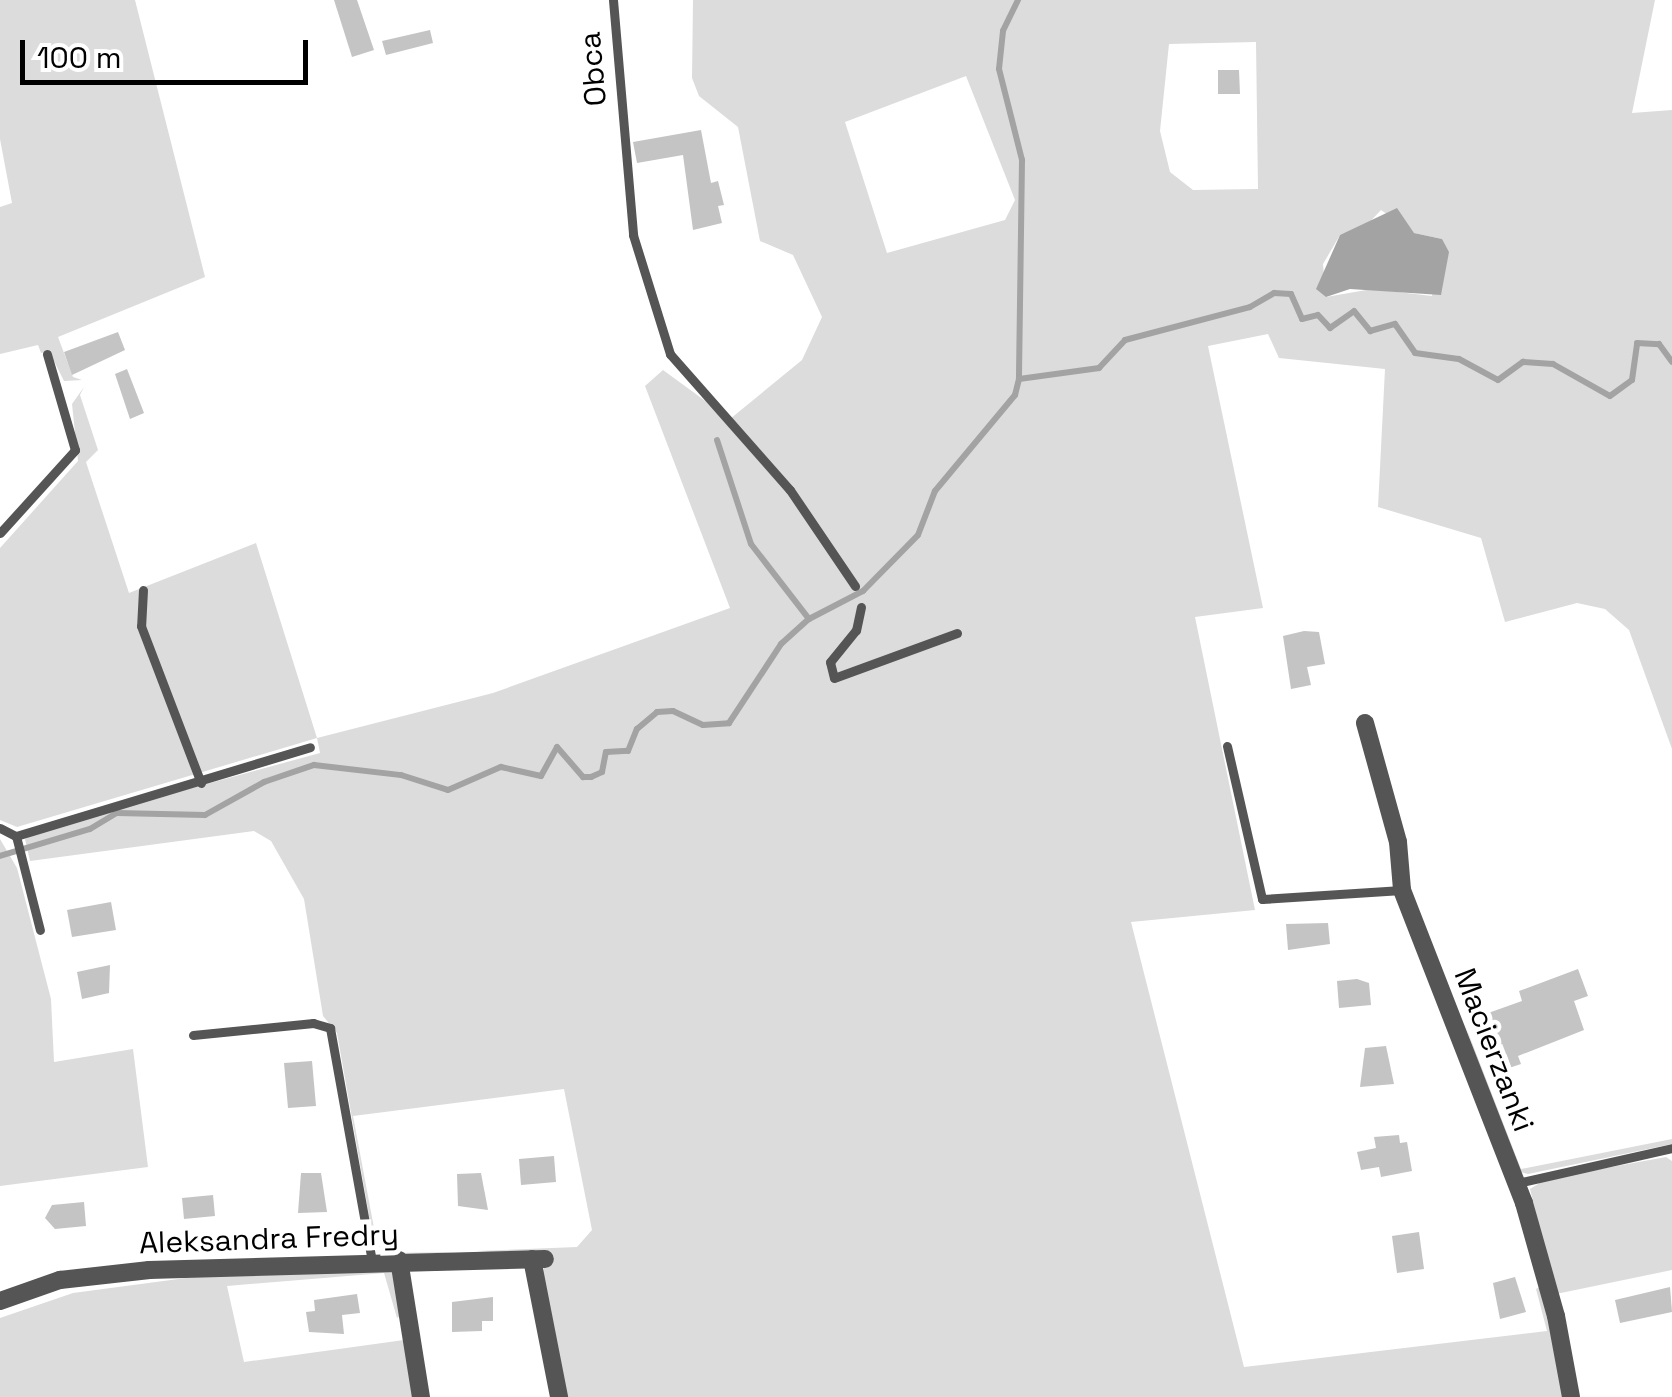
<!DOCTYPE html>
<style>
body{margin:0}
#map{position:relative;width:1672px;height:1397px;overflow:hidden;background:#fff;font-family:"Space Grotesk",sans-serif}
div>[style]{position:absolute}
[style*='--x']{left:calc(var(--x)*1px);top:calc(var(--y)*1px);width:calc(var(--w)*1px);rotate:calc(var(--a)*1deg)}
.green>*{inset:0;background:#dcdcdc}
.water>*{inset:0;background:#a3a3a3}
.stream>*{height:6px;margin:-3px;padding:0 3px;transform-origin:3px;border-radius:3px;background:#a3a3a3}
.building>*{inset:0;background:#c4c4c4}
.lane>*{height:9px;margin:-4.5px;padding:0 4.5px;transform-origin:4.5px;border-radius:4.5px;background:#555}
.street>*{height:18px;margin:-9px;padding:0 9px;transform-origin:9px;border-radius:9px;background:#555}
span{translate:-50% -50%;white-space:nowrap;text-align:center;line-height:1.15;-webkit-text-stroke:10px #fff;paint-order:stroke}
.street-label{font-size:30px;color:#000}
.scale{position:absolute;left:20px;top:40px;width:288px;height:45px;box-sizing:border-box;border:5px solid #000;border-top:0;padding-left:12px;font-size:30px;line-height:35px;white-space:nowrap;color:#000;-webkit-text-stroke:8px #fff;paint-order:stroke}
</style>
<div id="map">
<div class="green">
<i style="clip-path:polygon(0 0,135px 0,205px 277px,58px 337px,73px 377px,82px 380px,64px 381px,49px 351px,41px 353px,38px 345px,0 354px,0 207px,12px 203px,0 139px)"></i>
<i style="clip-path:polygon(evenodd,693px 0,1655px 0,1632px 113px,1672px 110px,1672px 749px,1629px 630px,1605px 609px,1577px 603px,1505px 622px,1481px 538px,1378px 507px,1385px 369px,1279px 358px,1268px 334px,1208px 346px,1263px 608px,1195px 617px,1255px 910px,1131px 922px,1244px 1367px,1547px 1331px,1536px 1289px,1543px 1285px,1566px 1397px,562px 1397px,540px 1280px,548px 1256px,477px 1251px,577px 1247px,592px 1230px,564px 1089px,353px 1116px,377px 1244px,387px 1253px,455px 1252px,386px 1256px,373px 1238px,337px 1033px,323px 1016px,304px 899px,271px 841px,254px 831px,30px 861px,25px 839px,45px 828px,320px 753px,317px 738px,17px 827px,0 820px,0 548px,78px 461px,72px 404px,84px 387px,80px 395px,98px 450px,86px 462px,129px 593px,256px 543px,317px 738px,493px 693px,730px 608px,645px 386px,663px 370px,730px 419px,802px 360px,822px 317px,793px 255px,760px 241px,738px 127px,699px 96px,692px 78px,693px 0,1256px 42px,1258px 189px,1193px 190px,1170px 172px,1160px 131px,1169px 44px,1256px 42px,693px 0,966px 76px,1015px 200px,1005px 220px,887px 253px,845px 122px,966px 76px,693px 0,1381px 210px,1414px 233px,1442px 239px,1432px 296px,1372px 289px,1326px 297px,1323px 264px,1340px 235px,1366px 226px,1381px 210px)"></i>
<i style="clip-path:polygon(0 839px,17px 868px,51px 999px,54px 1062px,133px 1049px,148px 1167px,0 1186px)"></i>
<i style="clip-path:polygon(1464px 1022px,1521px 1169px,1672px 1139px,1672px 1144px,1528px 1174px,1517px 1171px)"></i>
<i style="clip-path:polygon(1666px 1157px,1672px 1161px,1672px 1270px,1556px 1294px,1530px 1189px,1546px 1179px)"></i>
<i style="clip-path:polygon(392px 1270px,402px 1315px,397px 1318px,384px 1273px,227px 1286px,244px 1362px,404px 1340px,414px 1397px,0 1397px,0 1318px,73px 1293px,201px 1276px)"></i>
</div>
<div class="water">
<i style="clip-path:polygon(1397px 208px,1414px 233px,1442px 239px,1449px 252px,1441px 295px,1350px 289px,1326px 297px,1316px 289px,1340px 235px)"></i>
</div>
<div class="stream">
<i style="--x:1018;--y:0;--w:34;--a:116"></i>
<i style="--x:1003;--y:31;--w:38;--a:96"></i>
<i style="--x:999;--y:69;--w:94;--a:75.8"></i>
<i style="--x:1022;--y:160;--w:219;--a:90.8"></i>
<i style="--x:717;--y:440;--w:109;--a:71.9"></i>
<i style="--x:751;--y:544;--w:95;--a:52.3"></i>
<i style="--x:0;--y:856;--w:94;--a:-16.7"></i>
<i style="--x:90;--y:829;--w:31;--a:-31"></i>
<i style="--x:117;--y:813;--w:88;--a:1.3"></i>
<i style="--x:205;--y:815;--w:68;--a:-29.2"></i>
<i style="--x:264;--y:782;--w:53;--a:-18.8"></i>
<i style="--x:314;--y:765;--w:88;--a:6.6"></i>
<i style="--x:401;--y:775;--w:49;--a:17.7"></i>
<i style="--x:448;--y:790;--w:58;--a:-23.5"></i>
<i style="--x:501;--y:767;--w:41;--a:12.7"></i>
<i style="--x:541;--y:776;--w:33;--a:-61"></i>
<i style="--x:557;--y:747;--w:40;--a:49"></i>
<i style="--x:583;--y:777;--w:8;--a:0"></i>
<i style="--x:591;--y:777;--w:12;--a:-24"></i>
<i style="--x:602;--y:772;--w:20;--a:-79"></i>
<i style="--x:606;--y:752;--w:22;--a:-3"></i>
<i style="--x:628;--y:751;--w:24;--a:-68"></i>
<i style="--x:637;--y:729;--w:26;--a:-40"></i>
<i style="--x:657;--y:712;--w:16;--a:-4"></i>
<i style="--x:673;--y:711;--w:33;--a:25"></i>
<i style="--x:703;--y:725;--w:26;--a:-4"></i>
<i style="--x:729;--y:723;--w:95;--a:-56.6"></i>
<i style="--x:781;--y:644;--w:38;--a:-42"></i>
<i style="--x:809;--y:619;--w:61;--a:-27.4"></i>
<i style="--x:863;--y:591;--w:78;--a:-45.5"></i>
<i style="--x:918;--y:535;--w:47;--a:-68.9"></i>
<i style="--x:935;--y:491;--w:125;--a:-50.2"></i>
<i style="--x:1015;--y:395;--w:16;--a:-76"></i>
<i style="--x:1019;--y:379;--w:81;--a:-7.8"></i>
<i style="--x:1099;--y:368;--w:38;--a:-47"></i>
<i style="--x:1125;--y:340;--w:129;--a:-14.8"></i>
<i style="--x:1250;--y:307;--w:28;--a:-30"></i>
<i style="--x:1274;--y:293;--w:17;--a:3"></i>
<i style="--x:1291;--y:294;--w:27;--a:66"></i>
<i style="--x:1302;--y:319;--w:16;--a:-14"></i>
<i style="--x:1318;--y:315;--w:18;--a:47"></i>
<i style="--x:1330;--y:328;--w:29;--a:-35"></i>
<i style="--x:1354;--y:311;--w:26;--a:51"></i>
<i style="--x:1370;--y:331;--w:26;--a:-16"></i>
<i style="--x:1395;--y:324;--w:35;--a:55"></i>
<i style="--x:1415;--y:353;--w:44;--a:7.8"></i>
<i style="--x:1459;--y:359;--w:44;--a:28.3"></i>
<i style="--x:1498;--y:380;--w:31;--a:-36"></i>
<i style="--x:1523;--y:362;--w:30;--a:4"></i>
<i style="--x:1553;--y:364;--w:65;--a:29.3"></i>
<i style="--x:1610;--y:396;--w:27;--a:-36"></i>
<i style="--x:1632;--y:380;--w:37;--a:-82"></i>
<i style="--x:1637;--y:343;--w:22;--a:3"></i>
<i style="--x:1659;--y:344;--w:22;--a:54"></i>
</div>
<div class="building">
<i style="clip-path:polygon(334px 0,357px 0,374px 50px,352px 57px)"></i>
<i style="clip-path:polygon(430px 30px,433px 43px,386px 55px,382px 41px)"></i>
<i style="clip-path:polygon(1218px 70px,1239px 70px,1240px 94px,1218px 94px)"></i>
<i style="clip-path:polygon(701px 130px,711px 183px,718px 181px,724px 205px,718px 206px,722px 223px,693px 230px,683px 155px,637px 163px,633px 142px)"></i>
<i style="clip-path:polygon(118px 332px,125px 350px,72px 375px,64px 352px)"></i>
<i style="clip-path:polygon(127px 369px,144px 413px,130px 419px,115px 374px)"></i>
<i style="clip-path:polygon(1304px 631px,1319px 632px,1325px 664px,1307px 667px,1311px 685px,1291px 689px,1283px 636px)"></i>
<i style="clip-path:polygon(111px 902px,116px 930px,72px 937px,67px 910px)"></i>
<i style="clip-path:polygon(1328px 923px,1330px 944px,1288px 950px,1286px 924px)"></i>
<i style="clip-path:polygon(110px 965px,109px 993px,82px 999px,77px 972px)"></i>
<i style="clip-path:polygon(1578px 969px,1588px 996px,1574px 1001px,1584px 1030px,1518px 1056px,1521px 1064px,1497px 1072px,1477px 1017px,1522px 1001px,1519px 991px)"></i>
<i style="clip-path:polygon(1357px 979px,1369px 983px,1371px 1005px,1339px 1008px,1337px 981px)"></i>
<i style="clip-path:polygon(1386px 1046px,1394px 1084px,1360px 1087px,1365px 1048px)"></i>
<i style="clip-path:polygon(312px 1061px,316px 1106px,288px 1108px,284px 1063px)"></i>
<i style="clip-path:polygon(1399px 1135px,1400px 1143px,1407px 1142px,1412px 1171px,1381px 1177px,1379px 1167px,1361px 1170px,1357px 1152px,1376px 1148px,1374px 1137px)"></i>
<i style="clip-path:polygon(554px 1156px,556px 1182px,521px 1185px,519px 1159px)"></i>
<i style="clip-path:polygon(301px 1173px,321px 1173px,327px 1212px,298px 1213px)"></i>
<i style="clip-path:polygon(481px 1173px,488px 1210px,458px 1206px,457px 1174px)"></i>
<i style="clip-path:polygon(213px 1195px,215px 1216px,184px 1219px,182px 1198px)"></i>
<i style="clip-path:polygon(84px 1202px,86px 1226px,55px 1229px,45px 1218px,52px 1205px)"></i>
<i style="clip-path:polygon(1419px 1232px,1424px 1269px,1397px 1273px,1392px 1236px)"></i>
<i style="clip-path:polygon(1515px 1277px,1526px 1312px,1500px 1319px,1493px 1283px)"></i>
<i style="clip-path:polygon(1670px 1287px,1672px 1312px,1620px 1323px,1615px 1300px)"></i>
<i style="clip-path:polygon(357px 1294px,360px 1313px,342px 1315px,344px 1334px,309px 1332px,306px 1312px,315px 1311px,314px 1300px)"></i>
<i style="clip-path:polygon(493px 1297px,493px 1321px,482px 1321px,482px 1331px,452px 1332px,452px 1302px)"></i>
</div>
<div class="lane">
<i style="--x:613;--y:0;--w:236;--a:85.1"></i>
<i style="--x:633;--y:235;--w:125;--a:72.7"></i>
<i style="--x:670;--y:354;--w:181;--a:48.6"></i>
<i style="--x:790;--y:490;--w:116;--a:55.9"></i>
<i style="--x:0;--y:533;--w:112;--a:-47.9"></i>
<i style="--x:75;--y:450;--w:100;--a:-106.3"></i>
<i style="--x:143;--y:590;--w:36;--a:93"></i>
<i style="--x:141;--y:626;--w:168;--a:69.1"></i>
<i style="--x:861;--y:607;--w:24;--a:102"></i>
<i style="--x:856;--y:630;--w:41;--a:129.1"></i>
<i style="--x:830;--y:662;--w:16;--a:76"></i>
<i style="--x:834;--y:678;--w:131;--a:-20.1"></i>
<i style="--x:1227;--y:746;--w:157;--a:77.1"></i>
<i style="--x:1262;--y:899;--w:140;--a:-3.7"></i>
<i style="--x:0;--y:828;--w:18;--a:27"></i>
<i style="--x:16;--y:836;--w:97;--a:75.7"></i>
<i style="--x:16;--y:836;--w:307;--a:-16.8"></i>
<i style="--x:193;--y:1035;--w:121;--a:-5.7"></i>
<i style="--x:313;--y:1023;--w:18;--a:16"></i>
<i style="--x:330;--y:1028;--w:237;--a:79.8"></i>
<i style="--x:1517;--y:1183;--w:159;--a:-12.7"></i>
</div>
<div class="street">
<i style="--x:1365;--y:723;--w:123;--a:74.5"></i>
<i style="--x:1398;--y:842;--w:48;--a:85.2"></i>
<i style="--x:1402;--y:890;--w:336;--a:68.7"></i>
<i style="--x:1524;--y:1203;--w:117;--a:74.2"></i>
<i style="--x:1556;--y:1316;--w:82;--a:79.5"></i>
<i style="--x:532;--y:1259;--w:141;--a:78.9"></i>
<i style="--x:399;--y:1260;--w:139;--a:80.9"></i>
<i style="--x:0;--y:1301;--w:64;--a:-19.3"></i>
<i style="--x:60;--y:1280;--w:90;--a:-6.4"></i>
<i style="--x:149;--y:1270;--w:396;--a:-1.6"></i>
</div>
<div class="street-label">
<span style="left:593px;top:69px;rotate:-95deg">Obca</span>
<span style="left:1494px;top:1050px;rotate:69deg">Macierzanki</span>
<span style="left:269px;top:1239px;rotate:-2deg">Aleksandra Fredry</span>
</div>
<div class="scale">100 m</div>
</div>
